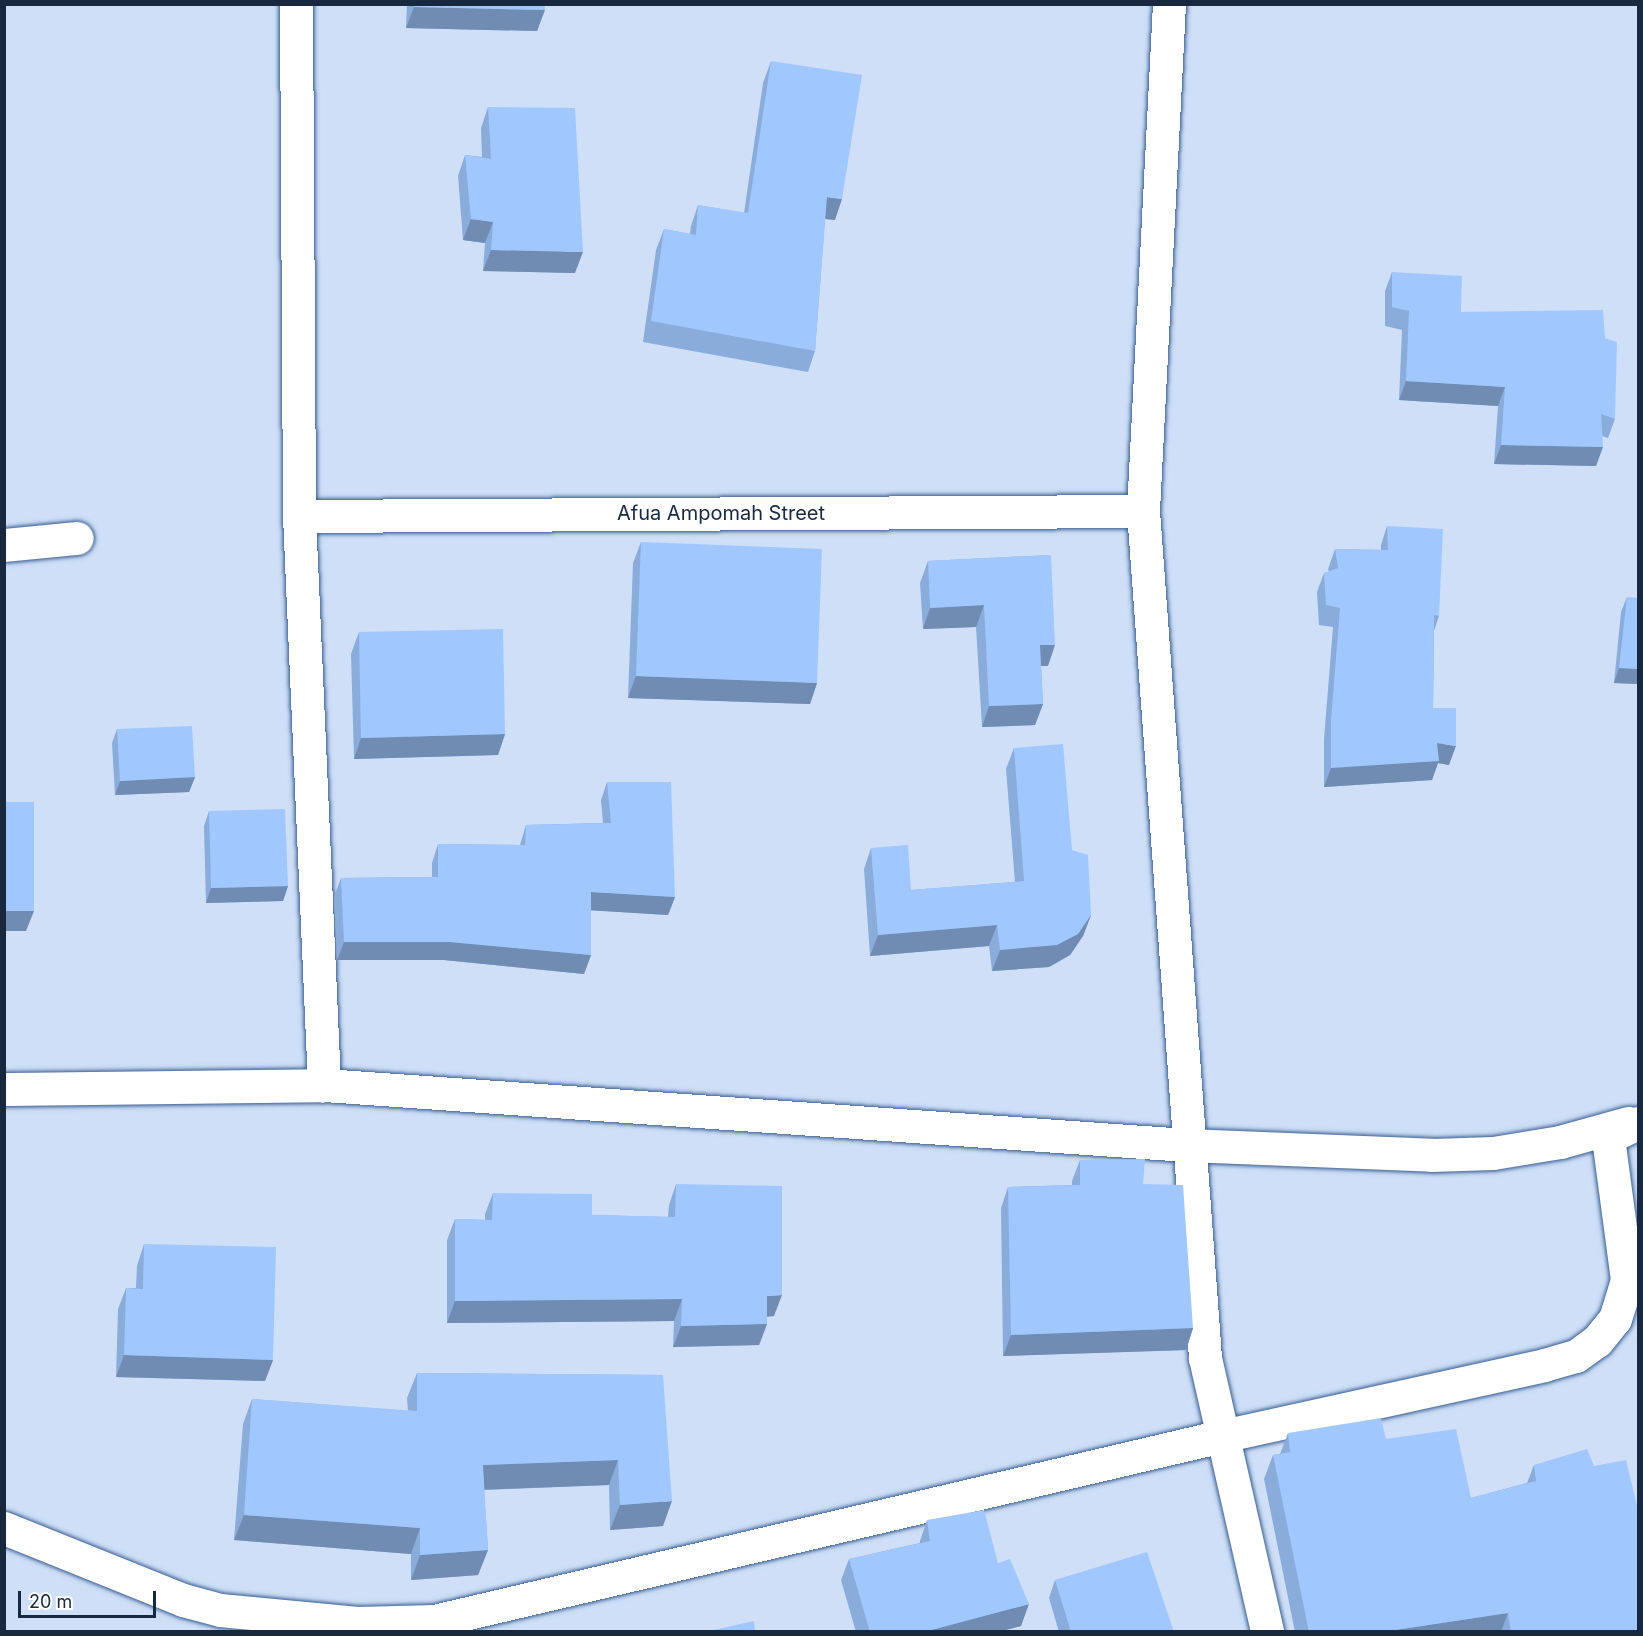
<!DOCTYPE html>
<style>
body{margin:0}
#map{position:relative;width:1643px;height:1636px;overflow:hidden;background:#cedff7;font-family:Inter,sans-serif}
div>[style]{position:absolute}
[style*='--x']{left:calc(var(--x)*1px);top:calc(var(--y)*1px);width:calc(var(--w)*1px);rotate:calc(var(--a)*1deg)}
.roads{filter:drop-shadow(0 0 2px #375c91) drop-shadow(0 0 2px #375c91)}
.minor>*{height:33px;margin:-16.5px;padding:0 16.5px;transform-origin:16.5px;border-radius:16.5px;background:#fff}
.wall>*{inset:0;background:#8aacdb}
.shaded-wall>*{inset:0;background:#708cb2}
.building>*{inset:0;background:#a0c8ff}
span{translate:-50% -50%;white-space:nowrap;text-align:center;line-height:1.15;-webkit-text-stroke:4.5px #fefefe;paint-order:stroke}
.street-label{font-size:20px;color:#17283f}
.frame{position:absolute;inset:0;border:6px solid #17283f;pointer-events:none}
.scale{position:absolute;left:18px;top:1591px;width:138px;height:27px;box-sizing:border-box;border:3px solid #17283f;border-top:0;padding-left:8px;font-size:18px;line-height:21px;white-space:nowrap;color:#17283f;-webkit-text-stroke:4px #fefefe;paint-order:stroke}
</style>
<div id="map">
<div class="roads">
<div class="minor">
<i style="--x:296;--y:4;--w:512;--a:89.66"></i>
<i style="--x:299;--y:516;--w:570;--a:87.48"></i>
<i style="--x:1169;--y:4;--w:508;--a:92.94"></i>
<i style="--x:1143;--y:511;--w:849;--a:85.81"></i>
<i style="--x:1205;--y:1358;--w:281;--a:77.2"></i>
<i style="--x:299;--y:516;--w:844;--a:-0.34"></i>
<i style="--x:4;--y:545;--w:73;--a:-5.5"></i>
<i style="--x:4;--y:1089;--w:320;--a:-0.7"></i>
<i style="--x:324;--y:1085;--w:865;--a:3.98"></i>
<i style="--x:1187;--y:1145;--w:245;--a:2.3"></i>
<i style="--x:1432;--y:1155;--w:61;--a:-1.9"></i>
<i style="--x:1493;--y:1153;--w:68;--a:-9.3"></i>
<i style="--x:1560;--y:1142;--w:71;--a:-15.6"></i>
<i style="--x:4;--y:1528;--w:193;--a:21.9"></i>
<i style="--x:183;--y:1600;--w:38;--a:15"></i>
<i style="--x:220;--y:1610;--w:138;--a:5.4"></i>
<i style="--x:357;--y:1623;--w:77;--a:-1.5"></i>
<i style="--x:434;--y:1621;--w:809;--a:-13.21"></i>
<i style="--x:1222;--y:1436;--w:330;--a:-12.4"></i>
<i style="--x:1544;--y:1365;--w:33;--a:-16"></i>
<i style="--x:1576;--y:1356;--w:26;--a:-36"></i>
<i style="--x:1597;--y:1341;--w:28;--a:-51"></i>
<i style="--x:1615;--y:1319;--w:41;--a:-72.9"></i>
<i style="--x:1627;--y:1280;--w:144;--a:-97.6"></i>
<i style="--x:1608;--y:1137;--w:33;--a:-25"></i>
</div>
</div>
<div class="wall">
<i style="clip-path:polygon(407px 4px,545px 4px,537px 31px,406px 28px)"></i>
<i style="clip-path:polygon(771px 61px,835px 220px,825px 219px,815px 351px,808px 372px,643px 342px,656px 250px,664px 229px,690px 234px,691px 226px,698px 205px,744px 213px,763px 83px)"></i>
<i style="clip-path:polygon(488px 107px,575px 273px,483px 271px,485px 243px,463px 240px,458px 176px,465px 155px,482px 157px,481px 128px)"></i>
<i style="clip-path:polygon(1392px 272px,1461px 312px,1605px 338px,1615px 419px,1608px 438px,1602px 436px,1596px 466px,1494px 464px,1498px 406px,1399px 400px,1402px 330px,1385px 326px,1385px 291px)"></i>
<i style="clip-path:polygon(1387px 526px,1439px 616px,1434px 631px,1433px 708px,1449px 765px,1438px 763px,1432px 780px,1324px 787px,1324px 739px,1333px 627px,1319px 625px,1317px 592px,1324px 573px,1329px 572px,1328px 569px,1335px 549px,1381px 550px,1381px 545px)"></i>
<i style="clip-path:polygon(641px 542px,817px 683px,810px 704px,628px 698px,633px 563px)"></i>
<i style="clip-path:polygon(1051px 555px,1048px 666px,1041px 666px,1043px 704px,1035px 725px,982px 727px,976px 627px,923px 629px,920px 583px,928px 561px)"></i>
<i style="clip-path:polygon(1627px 597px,1638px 684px,1614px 683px,1621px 612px)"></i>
<i style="clip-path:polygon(359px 632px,505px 734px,498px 755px,354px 759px,351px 654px)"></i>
<i style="clip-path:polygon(117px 729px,195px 777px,189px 792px,115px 795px,112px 743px)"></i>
<i style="clip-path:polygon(1014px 748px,1072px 850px,1091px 915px,1083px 936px,1070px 955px,1049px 967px,992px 971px,989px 946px,870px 956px,864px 869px,871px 848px,911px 890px,1015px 882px,1006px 769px)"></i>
<i style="clip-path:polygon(607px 782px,675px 897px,668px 915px,591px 910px,591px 955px,584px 974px,444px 960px,337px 960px,334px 897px,341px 878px,432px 877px,432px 863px,438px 844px,520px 845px,526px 825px,603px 823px,601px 800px)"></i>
<i style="clip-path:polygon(209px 811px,288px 886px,283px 901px,206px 903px,204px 826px)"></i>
<i style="clip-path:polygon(1080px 1160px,1143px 1184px,1193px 1328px,1186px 1350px,1003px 1356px,1001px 1208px,1008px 1187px,1072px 1185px,1072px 1181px)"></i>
<i style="clip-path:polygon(676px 1184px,774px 1316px,767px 1317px,767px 1324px,759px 1345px,673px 1347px,674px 1321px,447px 1323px,447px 1240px,455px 1219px,485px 1220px,485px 1214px,493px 1193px,592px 1215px,668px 1217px,669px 1205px)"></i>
<i style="clip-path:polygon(144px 1244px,273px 1360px,265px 1381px,116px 1377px,118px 1309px,126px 1288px,136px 1288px,137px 1266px)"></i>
<i style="clip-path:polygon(417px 1373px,663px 1375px,663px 1526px,610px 1530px,609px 1485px,484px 1490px,488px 1550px,478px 1575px,411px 1580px,411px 1554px,234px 1540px,243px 1424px,252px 1399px,408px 1411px,407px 1398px)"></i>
<i style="clip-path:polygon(1288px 1433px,1386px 1439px,1471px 1498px,1527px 1483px,1534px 1465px,1638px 1632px,1295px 1632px,1264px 1479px,1273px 1455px,1280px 1454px)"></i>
<i style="clip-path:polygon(927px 1520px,998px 1563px,1021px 1626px,998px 1632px,856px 1632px,841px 1580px,849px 1559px,920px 1543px,920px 1541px)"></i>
<i style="clip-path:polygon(1055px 1580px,1174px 1632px,1059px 1632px,1049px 1598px)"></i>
</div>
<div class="shaded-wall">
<i style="clip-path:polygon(89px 4px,260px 4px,259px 5px)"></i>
<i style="clip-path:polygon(414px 7px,545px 10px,537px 31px,406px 28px)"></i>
<i style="clip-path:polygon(827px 197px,842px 199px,835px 220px,819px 218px)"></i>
<i style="clip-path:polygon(471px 219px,493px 222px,485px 243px,463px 240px)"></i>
<i style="clip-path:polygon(491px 250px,583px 252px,575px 273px,483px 271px)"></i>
<i style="clip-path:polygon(1406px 381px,1505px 387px,1498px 406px,1399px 400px)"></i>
<i style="clip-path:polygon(1501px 445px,1603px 447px,1596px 466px,1494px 464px)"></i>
<i style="clip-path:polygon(984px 605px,976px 627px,923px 629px,930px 608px)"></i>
<i style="clip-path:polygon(1040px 645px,1055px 645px,1048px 666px,1032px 666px)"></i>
<i style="clip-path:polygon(1619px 668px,1638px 669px,1638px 684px,1614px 683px)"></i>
<i style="clip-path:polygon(636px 676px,817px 683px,810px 704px,628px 698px)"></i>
<i style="clip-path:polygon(1043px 704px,1035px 725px,982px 727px,989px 706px)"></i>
<i style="clip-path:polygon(505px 734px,498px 755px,354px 759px,361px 738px)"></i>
<i style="clip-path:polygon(1437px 743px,1456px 746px,1449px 765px,1438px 763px,1432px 780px,1324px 787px,1331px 768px)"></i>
<i style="clip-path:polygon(195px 777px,189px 792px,115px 795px,120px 781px)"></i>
<i style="clip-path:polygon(288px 886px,283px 901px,206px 903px,211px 888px)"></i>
<i style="clip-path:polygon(591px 892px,675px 897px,668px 915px,585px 910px)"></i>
<i style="clip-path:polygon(4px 911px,34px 911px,26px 931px,4px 931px)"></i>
<i style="clip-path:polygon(1091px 915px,1083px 936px,1070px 955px,1049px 967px,992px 971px,1000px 950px)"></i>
<i style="clip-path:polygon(997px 925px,989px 946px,870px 956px,878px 935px)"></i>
<i style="clip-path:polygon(344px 942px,450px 942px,591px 955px,584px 974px,444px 960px,337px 960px)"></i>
<i style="clip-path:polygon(782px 1295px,774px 1316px,759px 1317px,767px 1296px)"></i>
<i style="clip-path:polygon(682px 1299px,674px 1321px,447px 1323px,455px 1301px)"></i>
<i style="clip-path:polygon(767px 1324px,759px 1345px,673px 1347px,681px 1326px)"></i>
<i style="clip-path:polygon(1193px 1328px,1186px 1350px,1003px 1356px,1011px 1335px)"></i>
<i style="clip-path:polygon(124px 1355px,273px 1360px,265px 1381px,116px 1377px)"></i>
<i style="clip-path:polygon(618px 1460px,609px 1485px,474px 1490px,483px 1465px)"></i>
<i style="clip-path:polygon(672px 1501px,663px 1526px,610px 1530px,620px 1505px)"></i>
<i style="clip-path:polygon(244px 1515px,420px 1528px,411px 1554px,234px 1540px)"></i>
<i style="clip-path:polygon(488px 1550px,478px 1575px,411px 1580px,420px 1555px)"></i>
<i style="clip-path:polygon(1029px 1604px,1021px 1626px,998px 1632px,924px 1632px)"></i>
<i style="clip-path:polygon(1508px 1613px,1501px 1632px,1382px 1632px)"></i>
</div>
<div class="building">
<i style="clip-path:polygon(414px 4px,545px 4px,545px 10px,414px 7px)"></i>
<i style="clip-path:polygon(771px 61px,862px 75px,842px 199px,827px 197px,815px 351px,651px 321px,664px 229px,696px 235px,698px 205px,748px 213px)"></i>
<i style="clip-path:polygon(488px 107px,575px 108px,583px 252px,491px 250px,493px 222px,471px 219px,465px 155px,491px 159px)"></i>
<i style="clip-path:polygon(1392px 272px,1462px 276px,1461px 312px,1603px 310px,1605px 338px,1617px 342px,1615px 419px,1601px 414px,1603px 447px,1501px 445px,1505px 387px,1406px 381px,1409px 311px,1392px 307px)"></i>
<i style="clip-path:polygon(1387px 526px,1443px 529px,1439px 616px,1434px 615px,1433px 708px,1456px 708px,1456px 746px,1437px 743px,1439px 761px,1331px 768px,1331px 720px,1340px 608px,1326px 605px,1324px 573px,1338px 568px,1335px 549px,1388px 550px)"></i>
<i style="clip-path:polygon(641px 542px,822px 549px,817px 683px,636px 676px)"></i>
<i style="clip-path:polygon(1051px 555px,1055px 645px,1040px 645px,1043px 704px,989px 706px,984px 605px,930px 608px,928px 561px)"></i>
<i style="clip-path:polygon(1627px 597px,1638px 598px,1638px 669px,1619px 668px)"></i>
<i style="clip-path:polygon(503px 629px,505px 734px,361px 738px,359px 632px)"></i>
<i style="clip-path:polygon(192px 726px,195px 777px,120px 781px,117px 729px)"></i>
<i style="clip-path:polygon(1063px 744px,1072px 850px,1088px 855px,1091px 915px,1078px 934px,1057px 945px,1000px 950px,997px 925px,878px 935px,871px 848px,908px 845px,911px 890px,1024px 881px,1014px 748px)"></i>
<i style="clip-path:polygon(607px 782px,671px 782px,675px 897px,591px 892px,591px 955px,450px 942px,344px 942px,341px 878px,438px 877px,438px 844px,525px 845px,526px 825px,611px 823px)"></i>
<i style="clip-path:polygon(4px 802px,34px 802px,34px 911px,4px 911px)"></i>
<i style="clip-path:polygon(285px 809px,288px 886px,211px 888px,209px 811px)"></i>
<i style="clip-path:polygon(1145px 1159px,1143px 1184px,1183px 1185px,1193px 1328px,1011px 1335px,1008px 1187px,1080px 1185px,1080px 1160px)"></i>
<i style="clip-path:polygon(676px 1184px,782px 1186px,782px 1295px,767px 1296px,767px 1324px,681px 1326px,682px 1299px,455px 1301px,455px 1219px,492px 1220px,493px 1193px,592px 1194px,592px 1215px,675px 1217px)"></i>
<i style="clip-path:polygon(144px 1244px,276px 1247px,273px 1360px,124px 1355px,126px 1288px,143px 1289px)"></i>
<i style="clip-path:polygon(417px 1373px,663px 1375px,672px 1501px,620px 1505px,618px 1460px,483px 1465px,488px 1550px,420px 1555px,420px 1528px,244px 1515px,252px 1399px,417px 1411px)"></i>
<i style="clip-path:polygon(1381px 1418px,1386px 1439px,1456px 1429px,1471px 1498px,1536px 1481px,1534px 1465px,1587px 1449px,1594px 1466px,1626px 1460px,1638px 1510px,1638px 1632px,1511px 1632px,1508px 1613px,1382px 1632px,1309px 1632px,1273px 1455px,1290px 1452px,1288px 1433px)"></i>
<i style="clip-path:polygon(984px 1510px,998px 1563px,1010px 1559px,1029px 1604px,924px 1632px,870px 1632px,849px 1559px,930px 1541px,927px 1520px)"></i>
<i style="clip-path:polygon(1147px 1552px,1174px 1632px,1071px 1632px,1055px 1580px)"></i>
<i style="clip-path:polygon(754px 1621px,755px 1632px,705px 1632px)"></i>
</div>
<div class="street-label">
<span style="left:721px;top:513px">Afua Ampomah Street</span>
</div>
<div class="frame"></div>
<div class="scale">20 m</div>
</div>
